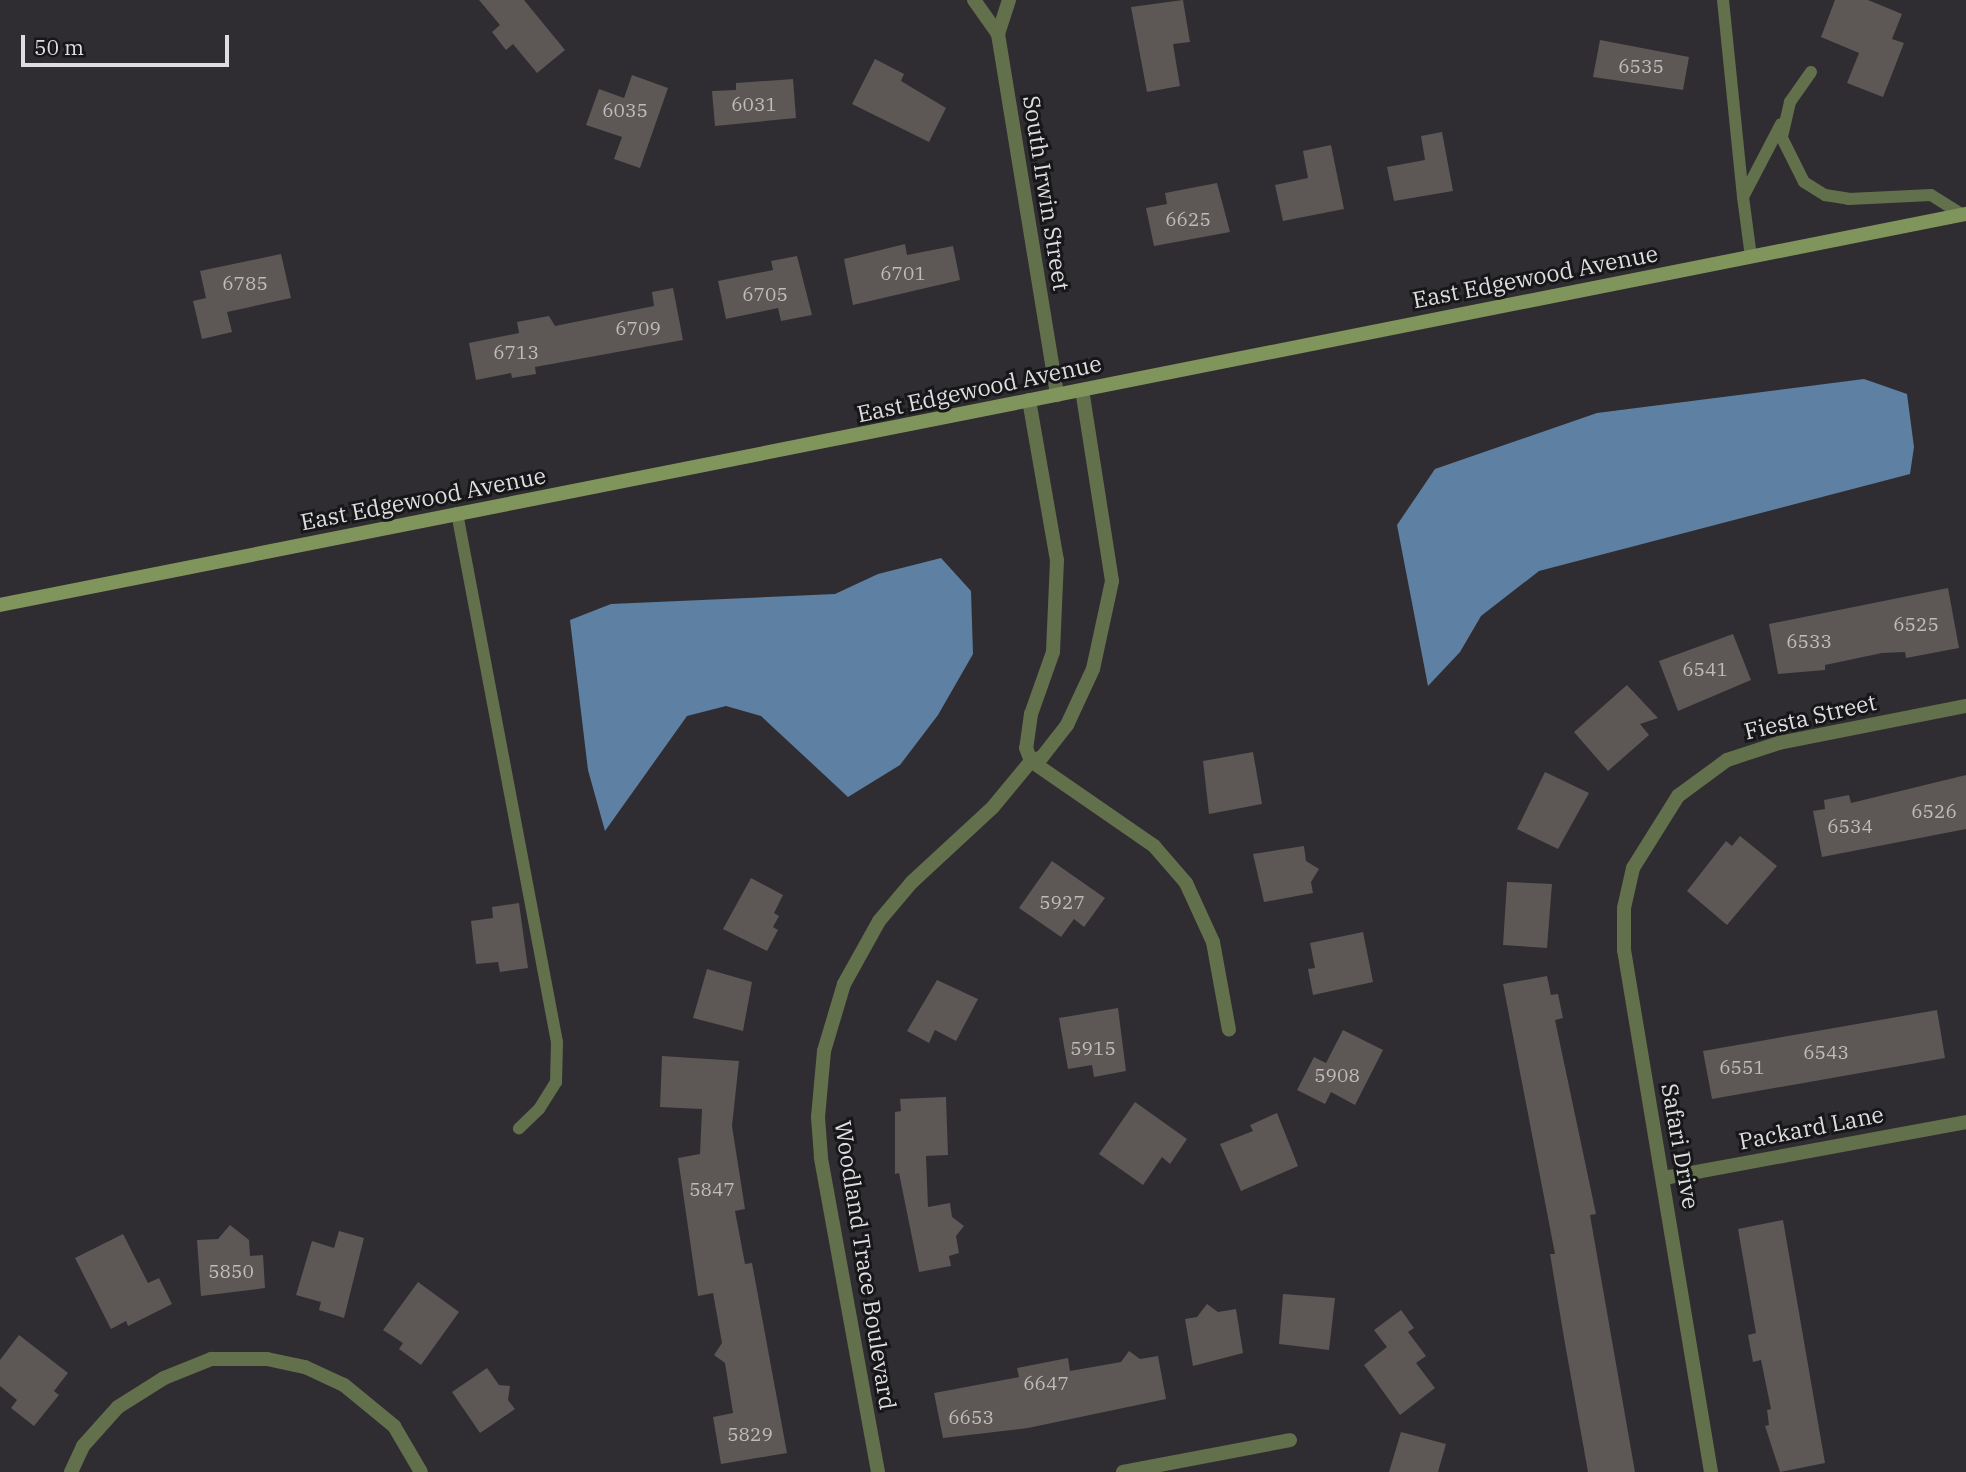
<!DOCTYPE html>
<style>
body{margin:0}
#map{position:relative;width:1966px;height:1472px;overflow:hidden;background:#2f2d32;font-family:"IBM Plex Serif",serif}
div>[style]{position:absolute}
[style*='--x']{left:calc(var(--x)*1px);top:calc(var(--y)*1px);width:calc(var(--w)*1px);rotate:calc(var(--a)*1deg)}
.water>*{inset:0;background:#5e80a2}
.building>*{inset:0;background:#5d5755}
.lane>*{height:12px;margin:-6px;padding:0 6px;transform-origin:6px;border-radius:6px;background:#63704c}
.street>*{height:14px;margin:-7px;padding:0 7px;transform-origin:7px;border-radius:7px;background:#63704c}
.secondary>*{height:14px;margin:-7px;padding:0 7px;transform-origin:7px;border-radius:7px;background:#80955b}
span{translate:-50% -50%;white-space:nowrap;text-align:center;line-height:1.15;-webkit-text-stroke:6px #171618;paint-order:stroke}
.number-label{font-size:19px;color:#bebcbd}
.number-label span{-webkit-text-stroke-width:0}
.street-label{font-size:23px;color:#dedee0}
.scale{position:absolute;left:21px;top:35px;width:208px;height:32px;box-sizing:border-box;border:4px solid #dedee0;border-top:0;padding-left:9px;font-size:21px;line-height:24px;white-space:nowrap;color:#dedee0;-webkit-text-stroke:5px #171618;paint-order:stroke}
</style>
<div id="map">
<div class="water">
<i style="clip-path:polygon(1864px 379px,1907px 394px,1914px 447px,1910px 474px,1539px 571px,1481px 616px,1460px 652px,1428px 686px,1397px 525px,1435px 469px,1597px 413px)"></i>
<i style="clip-path:polygon(941px 558px,971px 591px,973px 654px,938px 715px,900px 765px,848px 797px,761px 716px,726px 706px,687px 716px,605px 831px,588px 770px,570px 620px,611px 604px,835px 594px,878px 574px)"></i>
</div>
<div class="building">
<i style="clip-path:polygon(479px 0,524px 0,565px 50px,537px 73px,513px 44px,506px 50px,492px 32px,500px 25px)"></i>
<i style="clip-path:polygon(1183px 0,1190px 42px,1173px 44px,1180px 86px,1147px 92px,1131px 7px)"></i>
<i style="clip-path:polygon(1835px 0,1868px 0,1902px 14px,1892px 39px,1904px 43px,1883px 97px,1847px 83px,1859px 53px,1821px 37px)"></i>
<i style="clip-path:polygon(1600px 40px,1689px 57px,1683px 90px,1593px 77px)"></i>
<i style="clip-path:polygon(875px 59px,904px 74px,901px 81px,946px 108px,929px 142px,852px 104px)"></i>
<i style="clip-path:polygon(632px 75px,668px 88px,640px 168px,614px 159px,622px 137px,586px 125px,599px 89px,624px 98px)"></i>
<i style="clip-path:polygon(793px 79px,796px 118px,715px 126px,712px 91px,736px 90px,736px 83px)"></i>
<i style="clip-path:polygon(1442px 132px,1453px 191px,1394px 201px,1387px 167px,1425px 160px,1421px 136px)"></i>
<i style="clip-path:polygon(1331px 145px,1344px 209px,1283px 221px,1275px 185px,1308px 178px,1303px 151px)"></i>
<i style="clip-path:polygon(1217px 183px,1230px 232px,1154px 246px,1146px 208px,1167px 204px,1165px 193px)"></i>
<i style="clip-path:polygon(905px 244px,907px 255px,953px 246px,960px 280px,853px 305px,844px 259px)"></i>
<i style="clip-path:polygon(281px 254px,291px 298px,227px 312px,232px 332px,202px 339px,193px 301px,206px 298px,200px 271px)"></i>
<i style="clip-path:polygon(797px 256px,812px 315px,781px 321px,778px 308px,726px 319px,718px 281px,773px 270px,771px 261px)"></i>
<i style="clip-path:polygon(673px 288px,683px 340px,535px 367px,536px 374px,512px 378px,511px 373px,476px 380px,469px 343px,519px 333px,517px 322px,549px 316px,555px 326px,654px 306px,652px 292px)"></i>
<i style="clip-path:polygon(1948px 588px,1959px 648px,1906px 658px,1905px 652px,1882px 653px,1825px 665px,1825px 670px,1778px 674px,1769px 624px)"></i>
<i style="clip-path:polygon(1733px 634px,1751px 680px,1678px 711px,1659px 661px)"></i>
<i style="clip-path:polygon(1627px 685px,1658px 718px,1640px 724px,1649px 735px,1608px 771px,1574px 732px)"></i>
<i style="clip-path:polygon(1253px 752px,1262px 804px,1209px 814px,1203px 761px)"></i>
<i style="clip-path:polygon(1545px 772px,1589px 793px,1558px 849px,1517px 829px)"></i>
<i style="clip-path:polygon(1966px 775px,1966px 829px,1822px 857px,1813px 811px,1825px 809px,1824px 800px,1849px 795px,1851px 803px)"></i>
<i style="clip-path:polygon(1740px 836px,1777px 866px,1727px 925px,1687px 891px,1726px 841px,1732px 846px)"></i>
<i style="clip-path:polygon(1304px 846px,1306px 861px,1319px 869px,1311px 882px,1313px 893px,1264px 902px,1253px 854px)"></i>
<i style="clip-path:polygon(1052px 861px,1105px 898px,1084px 927px,1074px 919px,1061px 937px,1019px 908px)"></i>
<i style="clip-path:polygon(751px 878px,783px 895px,774px 913px,779px 916px,773px 927px,778px 930px,767px 951px,723px 929px)"></i>
<i style="clip-path:polygon(1507px 882px,1552px 884px,1547px 948px,1503px 945px)"></i>
<i style="clip-path:polygon(519px 903px,528px 968px,500px 972px,498px 962px,476px 964px,471px 921px,493px 918px,492px 907px)"></i>
<i style="clip-path:polygon(1363px 932px,1373px 982px,1313px 995px,1308px 969px,1315px 968px,1310px 943px)"></i>
<i style="clip-path:polygon(707px 969px,752px 982px,743px 1031px,693px 1018px)"></i>
<i style="clip-path:polygon(1547px 976px,1551px 995px,1558px 994px,1563px 1018px,1555px 1020px,1596px 1214px,1590px 1215px,1635px 1472px,1588px 1472px,1564px 1338px,1550px 1254px,1555px 1254px,1503px 984px)"></i>
<i style="clip-path:polygon(937px 980px,978px 999px,956px 1041px,935px 1030px,929px 1043px,907px 1031px)"></i>
<i style="clip-path:polygon(1118px 1008px,1126px 1071px,1094px 1077px,1092px 1065px,1068px 1069px,1059px 1018px)"></i>
<i style="clip-path:polygon(1937px 1010px,1945px 1058px,1712px 1099px,1703px 1051px)"></i>
<i style="clip-path:polygon(1343px 1030px,1383px 1050px,1355px 1105px,1331px 1092px,1325px 1104px,1297px 1090px,1314px 1057px,1326px 1063px)"></i>
<i style="clip-path:polygon(662px 1056px,739px 1061px,732px 1126px,745px 1209px,735px 1211px,745px 1264px,752px 1263px,787px 1453px,721px 1464px,713px 1417px,733px 1413px,725px 1363px,714px 1355px,722px 1343px,713px 1293px,698px 1296px,678px 1158px,700px 1154px,702px 1109px,660px 1107px)"></i>
<i style="clip-path:polygon(946px 1097px,948px 1155px,926px 1156px,928px 1207px,950px 1203px,952px 1217px,964px 1226px,956px 1236px,959px 1253px,949px 1256px,951px 1266px,919px 1272px,899px 1173px,895px 1174px,895px 1112px,901px 1111px,900px 1099px)"></i>
<i style="clip-path:polygon(1135px 1102px,1187px 1139px,1170px 1164px,1162px 1157px,1143px 1185px,1099px 1154px)"></i>
<i style="clip-path:polygon(1277px 1113px,1298px 1166px,1241px 1191px,1220px 1144px,1253px 1131px,1250px 1125px)"></i>
<i style="clip-path:polygon(1783px 1220px,1825px 1463px,1780px 1472px,1765px 1426px,1769px 1425px,1767px 1410px,1771px 1409px,1761px 1360px,1753px 1362px,1748px 1335px,1756px 1333px,1738px 1229px)"></i>
<i style="clip-path:polygon(230px 1225px,249px 1240px,250px 1256px,263px 1255px,265px 1288px,201px 1296px,197px 1240px,218px 1239px)"></i>
<i style="clip-path:polygon(339px 1231px,364px 1238px,344px 1318px,319px 1310px,321px 1302px,296px 1295px,312px 1241px,334px 1248px)"></i>
<i style="clip-path:polygon(123px 1234px,148px 1283px,159px 1278px,172px 1304px,128px 1326px,126px 1321px,111px 1329px,75px 1258px)"></i>
<i style="clip-path:polygon(418px 1282px,459px 1312px,421px 1365px,399px 1349px,403px 1343px,383px 1330px)"></i>
<i style="clip-path:polygon(1283px 1294px,1335px 1298px,1329px 1350px,1279px 1344px)"></i>
<i style="clip-path:polygon(1207px 1304px,1218px 1312px,1236px 1309px,1243px 1353px,1193px 1366px,1185px 1319px,1197px 1317px)"></i>
<i style="clip-path:polygon(1401px 1310px,1414px 1328px,1408px 1332px,1426px 1356px,1416px 1363px,1435px 1388px,1400px 1415px,1364px 1365px,1387px 1347px,1374px 1330px)"></i>
<i style="clip-path:polygon(19px 1335px,68px 1373px,54px 1391px,59px 1395px,34px 1426px,11px 1408px,17px 1400px,0 1386px,0 1360px)"></i>
<i style="clip-path:polygon(1129px 1351px,1140px 1359px,1158px 1356px,1166px 1399px,1028px 1428px,943px 1438px,934px 1393px,1019px 1377px,1017px 1368px,1068px 1358px,1070px 1371px,1121px 1362px)"></i>
<i style="clip-path:polygon(487px 1368px,499px 1385px,510px 1386px,508px 1400px,515px 1409px,480px 1433px,452px 1392px)"></i>
<i style="clip-path:polygon(1401px 1432px,1446px 1444px,1438px 1472px,1389px 1472px)"></i>
</div>
<div class="lane">
<i style="--x:1723;--y:0;--w:198;--a:84.2"></i>
<i style="--x:1811;--y:72;--w:37;--a:125"></i>
<i style="--x:1790;--y:102;--w:37;--a:103"></i>
<i style="--x:1782;--y:138;--w:49;--a:63.4"></i>
<i style="--x:1804;--y:182;--w:25;--a:32"></i>
<i style="--x:1825;--y:195;--w:24;--a:9"></i>
<i style="--x:1849;--y:199;--w:82;--a:-2.8"></i>
<i style="--x:1931;--y:195;--w:36;--a:32"></i>
<i style="--x:1751;--y:257;--w:61;--a:-97.6"></i>
<i style="--x:1743;--y:197;--w:82;--a:-62.5"></i>
<i style="--x:457;--y:513;--w:538;--a:79.3"></i>
<i style="--x:557;--y:1042;--w:40;--a:91.4"></i>
<i style="--x:556;--y:1082;--w:32;--a:122"></i>
<i style="--x:539;--y:1109;--w:28;--a:136"></i>
</div>
<div class="street">
<i style="--x:974;--y:0;--w:42;--a:54.8"></i>
<i style="--x:1009;--y:0;--w:36;--a:108"></i>
<i style="--x:998;--y:34;--w:366;--a:80.7"></i>
<i style="--x:1029;--y:400;--w:162;--a:80.1"></i>
<i style="--x:1057;--y:560;--w:92;--a:92.5"></i>
<i style="--x:1053;--y:652;--w:66;--a:109.5"></i>
<i style="--x:1031;--y:714;--w:34;--a:98"></i>
<i style="--x:1026;--y:748;--w:14;--a:69"></i>
<i style="--x:1031;--y:761;--w:150;--a:34.6"></i>
<i style="--x:1154;--y:846;--w:49;--a:49.1"></i>
<i style="--x:1186;--y:883;--w:65;--a:65.4"></i>
<i style="--x:1213;--y:942;--w:89;--a:79.7"></i>
<i style="--x:1664;--y:1178;--w:307;--a:-10.5"></i>
<i style="--x:71;--y:1472;--w:29;--a:-65"></i>
<i style="--x:83;--y:1446;--w:52;--a:-48.1"></i>
<i style="--x:118;--y:1407;--w:54;--a:-32.2"></i>
<i style="--x:164;--y:1378;--w:51;--a:-22"></i>
<i style="--x:211;--y:1359;--w:56;--a:0"></i>
<i style="--x:267;--y:1359;--w:39;--a:12"></i>
<i style="--x:305;--y:1367;--w:43;--a:24.8"></i>
<i style="--x:344;--y:1385;--w:65;--a:39.4"></i>
<i style="--x:394;--y:1426;--w:53;--a:59.6"></i>
<i style="--x:878;--y:1472;--w:320;--a:-100.3"></i>
<i style="--x:821;--y:1157;--w:40;--a:-94.3"></i>
<i style="--x:818;--y:1117;--w:66;--a:-84.8"></i>
<i style="--x:824;--y:1051;--w:70;--a:-73.4"></i>
<i style="--x:844;--y:984;--w:72;--a:-60.9"></i>
<i style="--x:879;--y:921;--w:51;--a:-49.8"></i>
<i style="--x:912;--y:882;--w:110;--a:-42.8"></i>
<i style="--x:993;--y:807;--w:60;--a:-50.4"></i>
<i style="--x:1031;--y:761;--w:12;--a:-20"></i>
<i style="--x:1042;--y:757;--w:41;--a:-52"></i>
<i style="--x:1067;--y:725;--w:62;--a:-65.1"></i>
<i style="--x:1093;--y:669;--w:90;--a:-77.8"></i>
<i style="--x:1112;--y:581;--w:193;--a:-98.9"></i>
<i style="--x:1123;--y:1472;--w:170;--a:-10.8"></i>
<i style="--x:1711;--y:1472;--w:529;--a:-99.46"></i>
<i style="--x:1624;--y:950;--w:42;--a:-90"></i>
<i style="--x:1624;--y:908;--w:41;--a:-77.3"></i>
<i style="--x:1633;--y:868;--w:85;--a:-58"></i>
<i style="--x:1678;--y:796;--w:61;--a:-36.3"></i>
<i style="--x:1727;--y:760;--w:55;--a:-18.1"></i>
<i style="--x:1779;--y:743;--w:191;--a:-11.2"></i>
</div>
<div class="secondary">
<i style="--x:0;--y:605;--w:2005;--a:-11.25"></i>
</div>
<div class="number-label">
<span style="left:1641px;top:67px">6535</span>
<span style="left:754px;top:105px">6031</span>
<span style="left:625px;top:111px">6035</span>
<span style="left:1188px;top:220px">6625</span>
<span style="left:903px;top:274px">6701</span>
<span style="left:245px;top:284px">6785</span>
<span style="left:765px;top:295px">6705</span>
<span style="left:638px;top:329px">6709</span>
<span style="left:516px;top:353px">6713</span>
<span style="left:1916px;top:625px">6525</span>
<span style="left:1809px;top:642px">6533</span>
<span style="left:1705px;top:670px">6541</span>
<span style="left:1934px;top:812px">6526</span>
<span style="left:1850px;top:827px">6534</span>
<span style="left:1062px;top:903px">5927</span>
<span style="left:1093px;top:1049px">5915</span>
<span style="left:1826px;top:1053px">6543</span>
<span style="left:1742px;top:1068px">6551</span>
<span style="left:1337px;top:1076px">5908</span>
<span style="left:712px;top:1190px">5847</span>
<span style="left:231px;top:1272px">5850</span>
<span style="left:1046px;top:1384px">6647</span>
<span style="left:971px;top:1418px">6653</span>
<span style="left:750px;top:1435px">5829</span>
</div>
<div class="street-label">
<span style="left:1047px;top:193px;rotate:81deg">South Irwin Street</span>
<span style="left:1535px;top:276px;rotate:-11deg">East Edgewood Avenue</span>
<span style="left:979px;top:388px;rotate:-12deg">East Edgewood Avenue</span>
<span style="left:423px;top:498px;rotate:-11deg">East Edgewood Avenue</span>
<span style="left:1810px;top:716px;rotate:-13deg">Fiesta Street</span>
<span style="left:1811px;top:1127px;rotate:-11deg">Packard Lane</span>
<span style="left:1681px;top:1146px;rotate:80deg">Safari Drive</span>
<span style="left:866px;top:1265px;rotate:81deg">Woodland Trace Boulevard</span>
</div>
<div class="scale">50 m</div>
</div>
